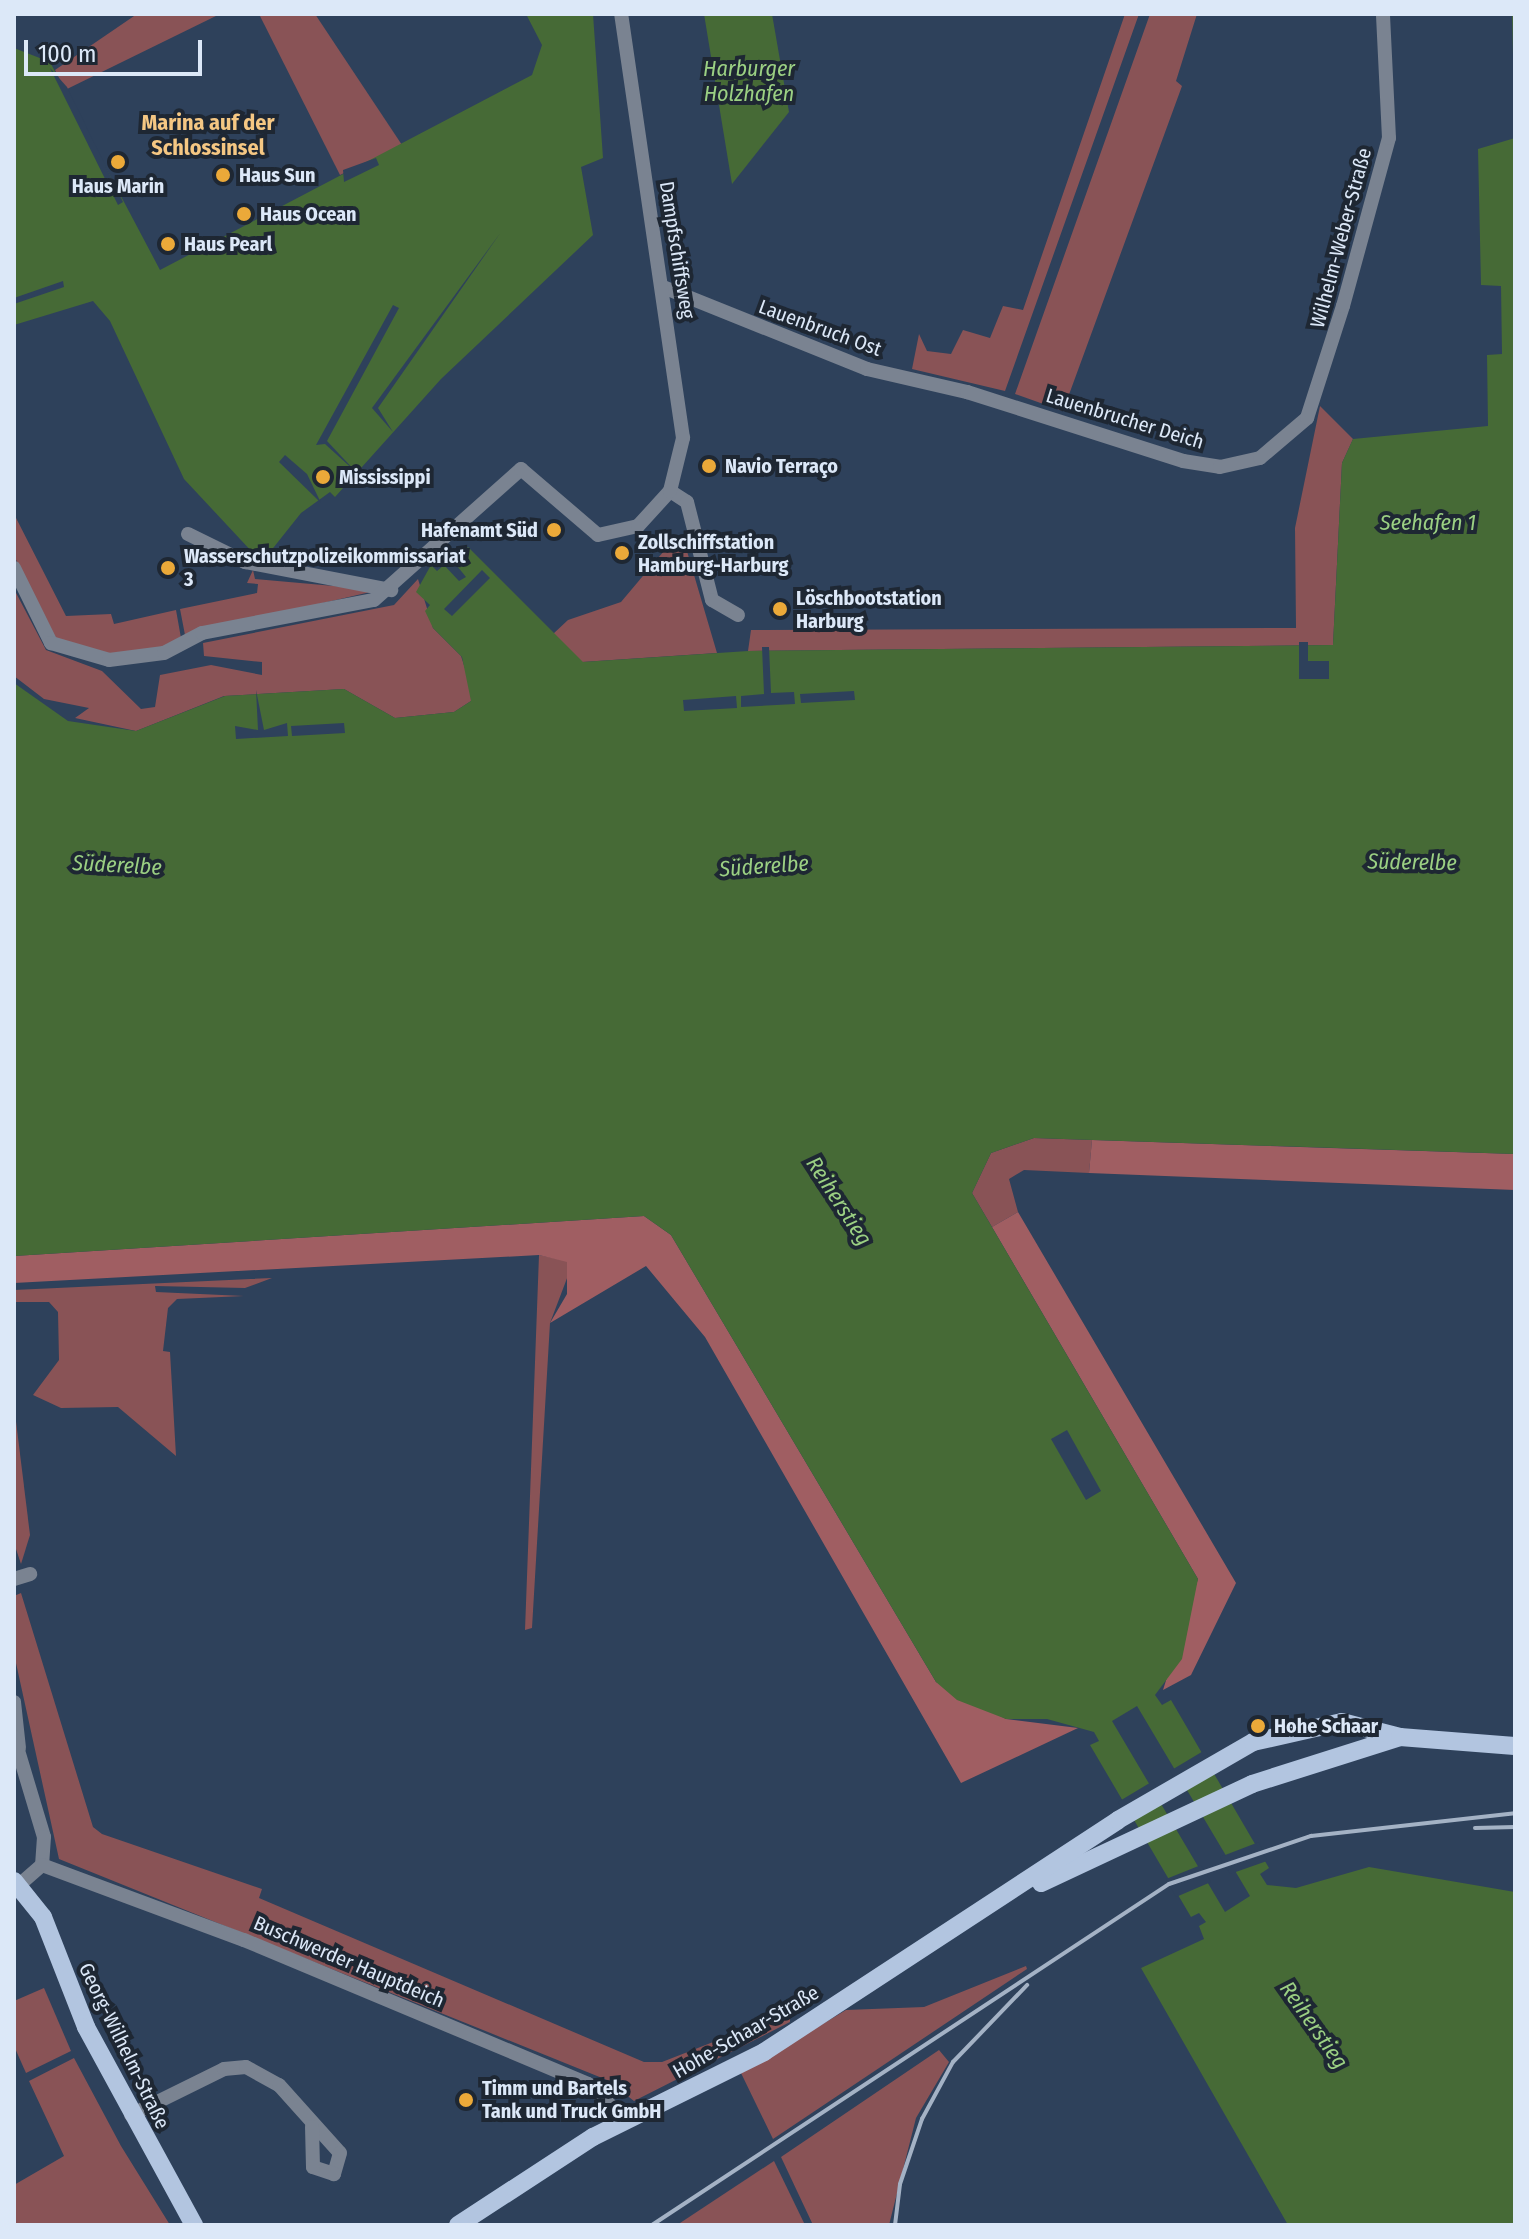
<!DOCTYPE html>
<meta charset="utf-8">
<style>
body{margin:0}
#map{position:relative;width:1529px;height:2239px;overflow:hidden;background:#2e415b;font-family:"Fira Sans Condensed",sans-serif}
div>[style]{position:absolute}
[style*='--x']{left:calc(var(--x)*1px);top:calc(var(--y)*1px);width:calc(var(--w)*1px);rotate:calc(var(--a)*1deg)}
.green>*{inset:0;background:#895356}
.forest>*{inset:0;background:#a05e62}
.water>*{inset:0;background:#466a36}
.pier>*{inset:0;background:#2e415b}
.minor>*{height:14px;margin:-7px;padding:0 7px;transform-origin:7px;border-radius:7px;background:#7a8391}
.major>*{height:18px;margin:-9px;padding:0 9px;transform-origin:9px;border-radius:9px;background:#b2c5e0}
.rail>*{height:4px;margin:-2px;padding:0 2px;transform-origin:2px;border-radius:2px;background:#a4b2c5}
.dots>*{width:22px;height:22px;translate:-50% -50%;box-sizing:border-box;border:4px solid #1e2733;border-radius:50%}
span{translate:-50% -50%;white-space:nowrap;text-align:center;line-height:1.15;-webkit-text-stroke:8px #1e2733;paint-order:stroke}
.poi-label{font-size:20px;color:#dce8f8;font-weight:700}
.left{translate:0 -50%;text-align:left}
.right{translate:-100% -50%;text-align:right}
.street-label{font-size:20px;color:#dce8f8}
.water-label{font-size:22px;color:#9bd083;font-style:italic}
.neighbourhood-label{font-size:22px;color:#f5c783;font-weight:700}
.frame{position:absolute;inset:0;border:16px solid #dce8f8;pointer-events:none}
.scale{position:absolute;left:24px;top:40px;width:178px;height:36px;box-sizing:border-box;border:4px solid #dce8f8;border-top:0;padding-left:10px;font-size:24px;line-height:28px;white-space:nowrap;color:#dce8f8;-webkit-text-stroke:6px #1e2733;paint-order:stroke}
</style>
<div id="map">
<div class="green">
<i style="clip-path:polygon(137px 14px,220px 14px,65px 90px,55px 70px)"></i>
<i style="clip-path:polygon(259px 14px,315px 14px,402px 145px,340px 175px)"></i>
<i style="clip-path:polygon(1125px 14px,1139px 14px,1005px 391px,912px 369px,919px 334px,927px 351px,951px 354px,963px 330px,990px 338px,1003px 306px,1023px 310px)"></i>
<i style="clip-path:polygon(1150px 14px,1197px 14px,1176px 81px,1182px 86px,1063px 411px,1015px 394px)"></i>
<i style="clip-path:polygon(1320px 406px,1353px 439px,1342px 463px,1333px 645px,748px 651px,751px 630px,1296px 628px,1295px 528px)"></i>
<i style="clip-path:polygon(14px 514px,66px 616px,111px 614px,114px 624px,176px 610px,181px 638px,169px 647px,107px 655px,62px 645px,45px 627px,14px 555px)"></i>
<i style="clip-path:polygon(684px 541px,717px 653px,582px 662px,553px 634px,568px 620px,621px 602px,669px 545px)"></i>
<i style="clip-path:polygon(253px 570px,255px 579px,379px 590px,185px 635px,180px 609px,257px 593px,258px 584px,247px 583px)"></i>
<i style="clip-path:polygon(418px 579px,433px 628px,461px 656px,472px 690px,471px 701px,454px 712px,395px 718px,344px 689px,224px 696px,136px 731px,75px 718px,89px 708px,44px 699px,14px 676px,14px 589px,46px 650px,102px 671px,141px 709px,155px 707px,160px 675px,211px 665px,262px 675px,262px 662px,204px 656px,203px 643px,394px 605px)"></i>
<i style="clip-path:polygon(1092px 1140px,1089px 1173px,1024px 1170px,1009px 1179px,1018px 1212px,992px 1227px,972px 1193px,991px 1153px,1034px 1138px)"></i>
<i style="clip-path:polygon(539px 1255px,567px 1261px,569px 1273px,550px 1323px,532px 1628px,525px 1630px)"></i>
<i style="clip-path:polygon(272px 1278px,245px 1288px,155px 1286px,156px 1292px,244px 1296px,177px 1299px,168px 1308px,163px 1351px,170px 1352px,176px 1456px,118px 1407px,61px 1408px,33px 1395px,59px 1360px,58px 1312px,49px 1302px,14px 1302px,14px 1290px)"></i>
<i style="clip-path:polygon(14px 1405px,30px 1535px,21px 1564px,14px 1543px)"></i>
<i style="clip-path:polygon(21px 1593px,93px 1827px,102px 1834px,262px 1889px,259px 1898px,644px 2062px,662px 2062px,790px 2012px,790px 2022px,634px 2101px,607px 2080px,59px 1859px,14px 1654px,14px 1596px)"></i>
<i style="clip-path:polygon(1026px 1966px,1027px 1969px,773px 2139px,741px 2073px,846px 2010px,924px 2007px)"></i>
<i style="clip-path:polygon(44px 1988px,71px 2051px,26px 2073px,14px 2046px,14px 2001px)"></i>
<i style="clip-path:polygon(939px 2050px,949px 2062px,916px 2118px,889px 2225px,813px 2225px,781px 2157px)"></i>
<i style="clip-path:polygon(74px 2058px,121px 2146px,170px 2225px,14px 2225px,14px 2185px,64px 2156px,29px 2081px)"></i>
<i style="clip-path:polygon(774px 2161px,805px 2225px,677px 2225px)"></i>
</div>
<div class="forest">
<i style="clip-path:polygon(1092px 1140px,1515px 1154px,1515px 1190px,1089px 1173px)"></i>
<i style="clip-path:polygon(1018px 1212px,1236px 1583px,1191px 1675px,1163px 1690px,1198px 1579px,992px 1227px)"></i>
<i style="clip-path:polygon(644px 1216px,671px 1235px,936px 1682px,1006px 1719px,1078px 1728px,961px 1783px,705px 1337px,646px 1266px,550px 1323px,567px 1294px,567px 1262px,539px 1255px,14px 1283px,14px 1256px)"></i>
</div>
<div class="water">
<i style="clip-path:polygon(526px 14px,593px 14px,603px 158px,581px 167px,593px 235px,441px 379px,335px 497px,330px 492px,301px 513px,266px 557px,254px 554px,184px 479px,110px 321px,93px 301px,14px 325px,14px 48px,50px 62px,160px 270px,532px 75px,542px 45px)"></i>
<i style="clip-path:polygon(704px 14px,772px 14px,789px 112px,732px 184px)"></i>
<i style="clip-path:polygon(evenodd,1512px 14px,1515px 14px,1515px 1154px,1034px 1138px,991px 1153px,972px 1193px,1198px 1579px,1182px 1659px,1155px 1695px,1162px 1705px,1171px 1700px,1269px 1868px,1260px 1874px,1267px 1885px,1296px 1888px,1369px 1867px,1515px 1892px,1515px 2225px,1288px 2225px,1141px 1968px,1204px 1939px,1199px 1926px,1206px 1922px,1199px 1913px,1191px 1917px,1090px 1745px,1099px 1741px,1094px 1732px,1047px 1719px,1006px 1719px,957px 1700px,936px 1682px,671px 1235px,644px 1216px,14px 1256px,14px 683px,68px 721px,136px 731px,225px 696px,344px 689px,395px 718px,454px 712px,471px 701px,462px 657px,433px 628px,425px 611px,430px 605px,416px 592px,431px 565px,437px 571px,444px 565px,459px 581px,466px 577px,453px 561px,468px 547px,583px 662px,748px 651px,1333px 645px,1342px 463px,1353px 439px,1488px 426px,1487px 355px,1502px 354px,1501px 286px,1481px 285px,1478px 149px,1515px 138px,1512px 14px,1137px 1706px,1250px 1896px,1225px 1912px,1112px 1721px,1137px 1706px)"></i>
</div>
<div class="pier">
<i style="clip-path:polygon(50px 68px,67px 87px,123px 202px,118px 205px)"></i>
<i style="clip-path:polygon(376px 158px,379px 165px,344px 182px,343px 170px)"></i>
<i style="clip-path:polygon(501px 232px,378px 408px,393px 432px,372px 408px)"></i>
<i style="clip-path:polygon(63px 281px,64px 287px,14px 304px,14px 298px)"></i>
<i style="clip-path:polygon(393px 305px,399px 308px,327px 441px,357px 473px,325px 444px,316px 445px)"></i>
<i style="clip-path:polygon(285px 455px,307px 474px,321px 503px,279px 462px)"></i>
<i style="clip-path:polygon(482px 570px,490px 578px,452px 616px,444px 609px)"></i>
<i style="clip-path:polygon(1299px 642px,1308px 642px,1308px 661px,1329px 661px,1329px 679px,1299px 679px)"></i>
<i style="clip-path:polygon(762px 647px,769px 647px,771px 693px,794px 692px,795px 704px,741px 707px,741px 696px,764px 694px)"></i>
<i style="clip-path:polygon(256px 690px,264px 730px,287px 723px,288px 736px,236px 739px,235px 726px,258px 730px)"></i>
<i style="clip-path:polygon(854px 691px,855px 700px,801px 703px,800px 694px)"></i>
<i style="clip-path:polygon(736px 696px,737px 708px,684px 711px,683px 700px)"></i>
<i style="clip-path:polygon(344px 723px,345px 733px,292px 736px,291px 726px)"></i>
<i style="clip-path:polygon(1067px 1430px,1101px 1491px,1086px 1500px,1051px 1439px)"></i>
<i style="clip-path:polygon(1205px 1750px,1217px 1770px,1182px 1791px,1170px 1771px)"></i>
<i style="clip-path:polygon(1153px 1781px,1164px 1801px,1130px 1822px,1118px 1802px)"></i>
<i style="clip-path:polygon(1259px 1842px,1267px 1861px,1230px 1874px,1220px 1857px)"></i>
<i style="clip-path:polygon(1201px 1865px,1211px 1882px,1176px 1897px,1166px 1879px)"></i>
</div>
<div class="minor">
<i style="--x:663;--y:287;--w:220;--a:21.9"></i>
<i style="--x:867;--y:369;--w:103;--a:13"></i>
<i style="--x:967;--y:392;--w:227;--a:17.7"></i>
<i style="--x:1183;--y:461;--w:37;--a:9"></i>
<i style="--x:1220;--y:467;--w:41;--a:-12.7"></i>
<i style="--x:1260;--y:458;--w:62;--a:-40.4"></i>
<i style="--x:1307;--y:418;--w:118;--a:-72.2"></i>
<i style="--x:1343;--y:306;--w:174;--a:-74.7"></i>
<i style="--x:1389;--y:138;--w:124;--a:-92.8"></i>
<i style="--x:670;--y:491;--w:20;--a:33"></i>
<i style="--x:687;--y:502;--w:101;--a:75.7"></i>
<i style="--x:712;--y:600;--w:30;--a:30"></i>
<i style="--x:188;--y:534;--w:64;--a:26.2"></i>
<i style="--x:245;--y:562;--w:149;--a:10.9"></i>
<i style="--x:14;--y:568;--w:84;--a:63.7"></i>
<i style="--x:51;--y:643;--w:60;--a:16.3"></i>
<i style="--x:109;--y:660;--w:55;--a:-7.3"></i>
<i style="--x:164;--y:653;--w:43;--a:-27.8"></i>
<i style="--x:202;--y:633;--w:175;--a:-10.9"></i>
<i style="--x:374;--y:600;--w:197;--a:-41.7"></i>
<i style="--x:521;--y:469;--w:101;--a:40.6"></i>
<i style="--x:598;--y:535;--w:41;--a:-12.7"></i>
<i style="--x:638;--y:526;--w:47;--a:-47.6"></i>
<i style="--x:670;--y:491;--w:55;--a:-76.2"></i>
<i style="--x:683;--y:438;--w:429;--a:-98.3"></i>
<i style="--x:14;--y:1579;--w:17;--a:-17"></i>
<i style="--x:14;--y:1702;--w:46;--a:83.8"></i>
<i style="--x:14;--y:1737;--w:104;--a:73.3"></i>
<i style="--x:44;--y:1837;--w:28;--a:94"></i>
<i style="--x:42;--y:1865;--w:30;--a:139"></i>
<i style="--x:42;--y:1865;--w:215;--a:20.4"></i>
<i style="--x:244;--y:1940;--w:373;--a:22.7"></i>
<i style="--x:588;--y:2084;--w:52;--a:43.5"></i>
<i style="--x:131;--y:2115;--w:104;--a:-26.3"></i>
<i style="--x:224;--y:2069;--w:22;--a:-5"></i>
<i style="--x:246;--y:2067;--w:38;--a:29"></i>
<i style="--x:279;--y:2085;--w:91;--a:48.1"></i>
<i style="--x:340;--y:2153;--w:22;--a:106"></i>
<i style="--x:334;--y:2174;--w:22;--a:-162"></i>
<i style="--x:313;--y:2167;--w:40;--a:-91.4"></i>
</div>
<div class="major">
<i style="--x:14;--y:1881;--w:46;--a:51.1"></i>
<i style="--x:43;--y:1917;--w:118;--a:68.6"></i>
<i style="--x:86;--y:2027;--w:226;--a:61.4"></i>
<i style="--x:1041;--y:1883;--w:233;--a:-25.1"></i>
<i style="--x:1252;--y:1784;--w:155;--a:-17.6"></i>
<i style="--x:458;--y:2225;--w:161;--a:-33.1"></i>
<i style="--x:593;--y:2137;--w:191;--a:-26.4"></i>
<i style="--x:764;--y:2052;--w:423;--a:-33.2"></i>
<i style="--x:1118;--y:1820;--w:156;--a:-30"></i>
<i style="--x:1253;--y:1742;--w:91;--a:-12.7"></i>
<i style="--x:1342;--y:1722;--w:60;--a:14.5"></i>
<i style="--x:1400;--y:1737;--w:115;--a:4.5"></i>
</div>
<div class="rail">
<i style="--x:1475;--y:1828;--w:40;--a:-1.4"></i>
<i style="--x:652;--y:2225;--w:619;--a:-33.41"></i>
<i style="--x:1169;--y:1884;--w:150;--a:-18.7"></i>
<i style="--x:1311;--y:1836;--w:205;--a:-6.4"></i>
<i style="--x:895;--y:2225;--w:41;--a:-83"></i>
<i style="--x:900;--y:2184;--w:69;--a:-71.3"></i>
<i style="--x:922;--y:2119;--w:65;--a:-61.5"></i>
<i style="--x:953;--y:2062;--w:107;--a:-46.1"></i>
</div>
<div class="dots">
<i style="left:118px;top:162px;background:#eba939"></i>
<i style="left:223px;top:175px;background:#eba939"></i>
<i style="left:244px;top:214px;background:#eba939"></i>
<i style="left:168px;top:244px;background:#eba939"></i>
<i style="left:709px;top:466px;background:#eba939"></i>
<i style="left:323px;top:477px;background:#eba939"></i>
<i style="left:554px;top:530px;background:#eba939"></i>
<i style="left:622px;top:553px;background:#eba939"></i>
<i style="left:168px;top:568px;background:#eba939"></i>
<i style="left:780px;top:609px;background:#eba939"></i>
<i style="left:1258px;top:1726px;background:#eba939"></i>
<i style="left:466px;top:2100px;background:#eba939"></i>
</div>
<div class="poi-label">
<span class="left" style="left:239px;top:175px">Haus Sun</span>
<span style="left:118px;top:186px">Haus Marin</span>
<span class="left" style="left:260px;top:214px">Haus Ocean</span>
<span class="left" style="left:184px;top:244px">Haus Pearl</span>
<span class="left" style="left:725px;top:466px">Navio Terraço</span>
<span class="left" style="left:339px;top:477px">Mississippi</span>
<span class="right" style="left:538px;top:530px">Hafenamt Süd</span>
<span class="left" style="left:638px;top:554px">Zollschiffstation<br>Hamburg-Harburg</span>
<span class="left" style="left:184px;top:568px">Wasserschutzpolizeikommissariat<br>3</span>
<span class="left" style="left:796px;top:610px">Löschbootstation<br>Harburg</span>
<span class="left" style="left:1274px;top:1726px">Hohe Schaar</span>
<span class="left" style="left:482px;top:2100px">Timm und Bartels<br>Tank und Truck GmbH</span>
</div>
<div class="street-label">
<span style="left:1341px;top:238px;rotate:-75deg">Wilhelm-Weber-Straße</span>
<span style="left:677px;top:250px;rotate:81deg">Dampfschiffsweg</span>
<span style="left:820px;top:328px;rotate:20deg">Lauenbruch Ost</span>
<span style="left:1125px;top:419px;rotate:17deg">Lauenbrucher Deich</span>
<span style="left:349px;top:1962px;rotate:23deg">Buschwerder Hauptdeich</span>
<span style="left:746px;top:2032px;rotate:-30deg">Hohe-Schaar-Straße</span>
<span style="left:124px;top:2046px;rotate:64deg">Georg-Wilhelm-Straße</span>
</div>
<div class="water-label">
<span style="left:749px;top:81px">Harburger<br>Holzhafen</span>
<span style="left:1428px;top:523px">Seehafen 1</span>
<span style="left:1412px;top:862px;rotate:1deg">Süderelbe</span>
<span style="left:117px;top:865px;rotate:3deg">Süderelbe</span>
<span style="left:764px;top:866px;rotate:-4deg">Süderelbe</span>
<span style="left:839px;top:1201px;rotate:57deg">Reiherstieg</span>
<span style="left:1314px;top:2025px;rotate:55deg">Reiherstieg</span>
</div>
<div class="neighbourhood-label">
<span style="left:208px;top:135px">Marina auf der<br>Schlossinsel</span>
</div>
<div class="frame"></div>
<div class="scale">100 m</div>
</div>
